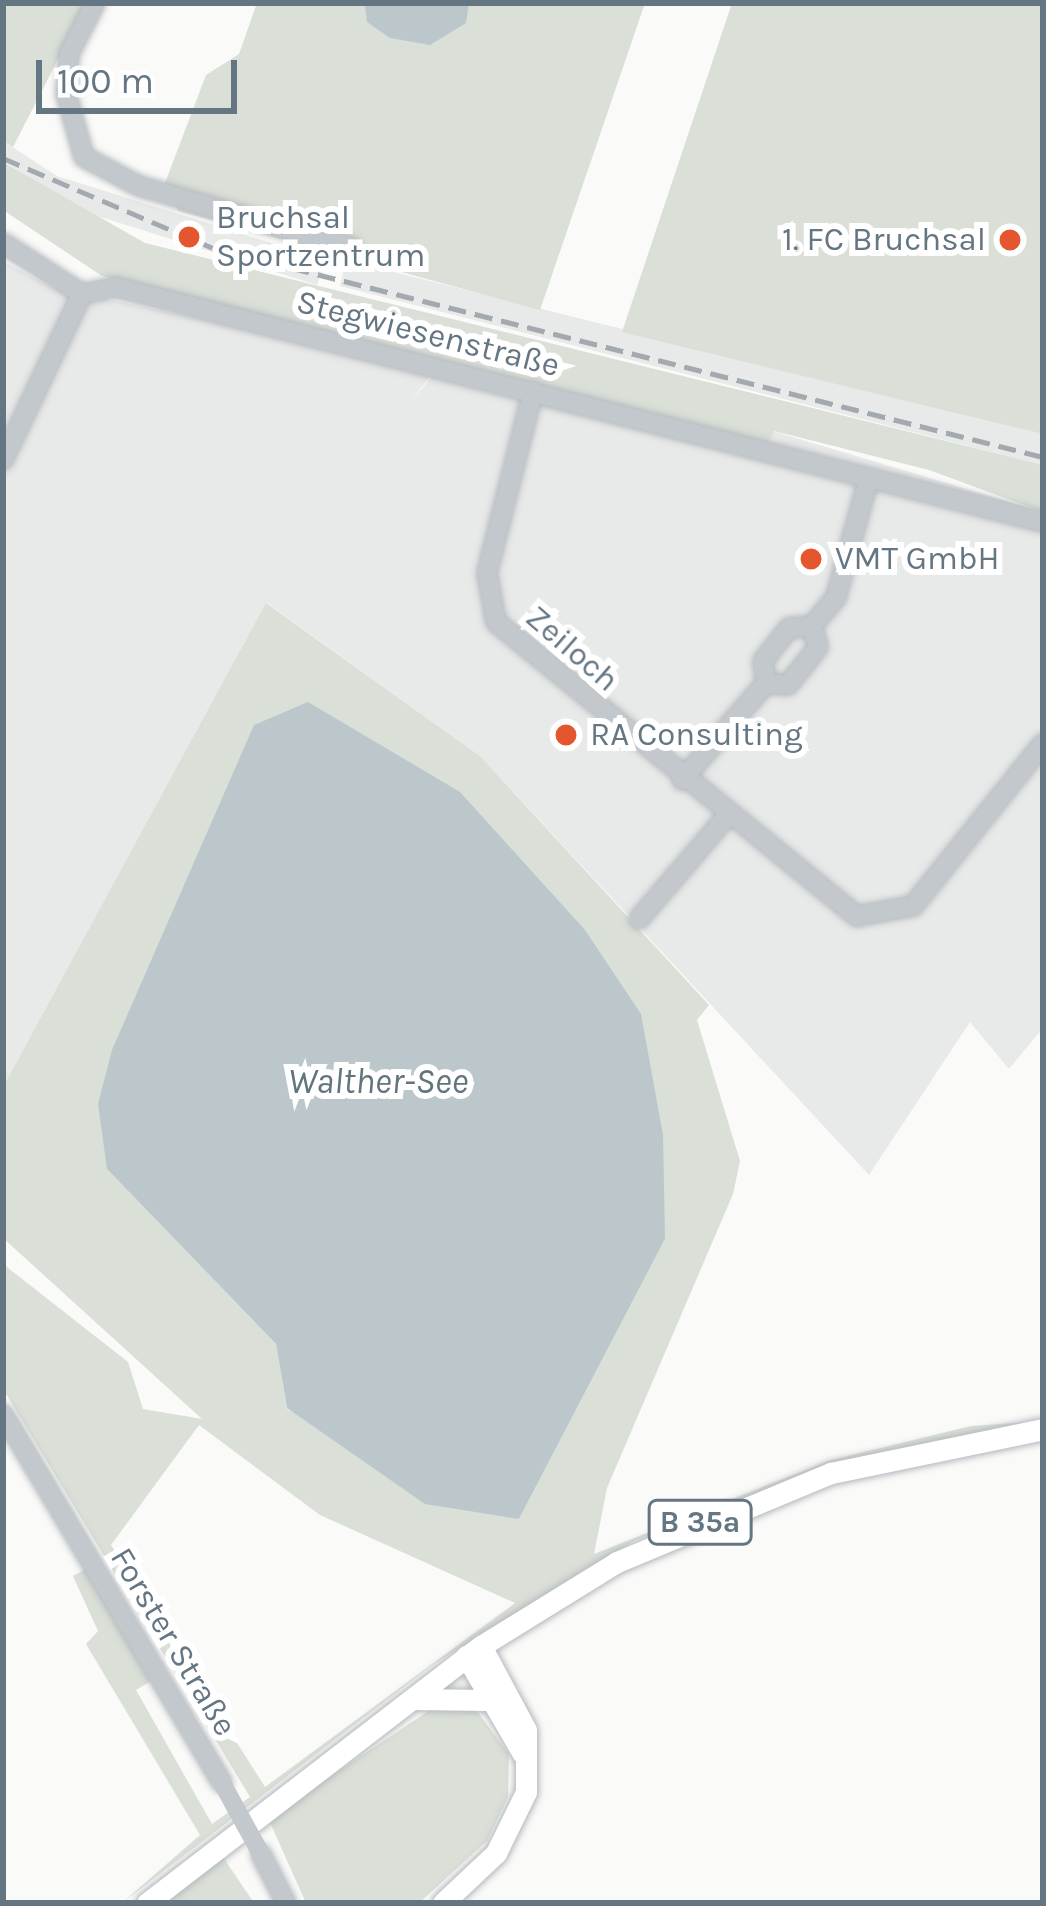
<!DOCTYPE html>
<meta charset="utf-8">
<style>
body{margin:0}
#map{position:relative;width:1046px;height:1906px;overflow:hidden;background:#fafaf8;font-family:Karla,sans-serif}
div>[style]{position:absolute}
[style*='--x']{left:calc(var(--x)*1px);top:calc(var(--y)*1px);width:calc(var(--w)*1px);rotate:calc(var(--a)*1deg)}
.built>*{inset:0;background:#e8e9e9}
.green>*{inset:0;background:#dadfd7}
.water>*{inset:0;background:#bbc7cb}
.roads{filter:drop-shadow(0 0 3px #b5babe) drop-shadow(0 0 3px #b5babe)}
.minor>*{height:18px;margin:-9px;padding:0 9px;transform-origin:9px;border-radius:9px;background:#c3c8cc}
.major>*{height:21px;margin:-10.5px;padding:0 10.5px;transform-origin:10.5px;border-radius:10.5px;background:#fff}
.rail>*{height:4.5px;margin-top:-2.25px;transform-origin:0;background:repeating-linear-gradient(90deg,#a2aab0 0 18px,transparent 0 27px)}
.minor-bridge>*{height:18px;margin:-9px;padding:0 9px;transform-origin:9px;border-radius:9px;background:#c3c8cc}
.dots>*{width:33px;height:33px;translate:-50% -50%;box-sizing:border-box;border:6px solid #fff;border-radius:50%}
span{translate:-50% -50%;white-space:nowrap;text-align:center;line-height:1.15;-webkit-text-stroke:12px #fff;paint-order:stroke}
.shield-label span{padding:3px 9px;background:#fff;border:3px solid;border-radius:9px;-webkit-text-stroke-width:0}
.shield-label{font-size:30px;color:#657683;font-weight:700}
.poi-label{font-size:33px;color:#657683}
.left{translate:0 -50%;text-align:left}
.right{translate:-100% -50%;text-align:right}
.street-label{font-size:33px;color:#657683}
.water-label{font-size:36px;color:#60757c;font-style:italic}
.frame{position:absolute;inset:0;border:6px solid #657683;pointer-events:none}
.scale{position:absolute;left:36px;top:60px;width:201px;height:54px;box-sizing:border-box;border:6px solid #657683;border-top:0;padding-left:15px;font-size:36px;line-height:42px;white-space:nowrap;color:#657683;-webkit-text-stroke:9px #fff;paint-order:stroke}
</style>
<div id="map">
<div class="built">
<i style="clip-path:polygon(3px 141px,57px 176px,326px 260px,317px 285px,88px 213px,3px 161px)"></i>
<i style="clip-path:polygon(346px 260px,1043px 434px,1043px 465px,340px 286px)"></i>
<i style="clip-path:polygon(3px 261px,53px 288px,437px 368px,410px 402px,439px 369px,768px 443px,773px 431px,1043px 512px,1043px 1028px,1009px 1069px,970px 1022px,869px 1175px,480px 756px,267px 603px,3px 1087px)"></i>
</div>
<div class="green">
<i style="clip-path:polygon(3px 3px,87px 3px,13px 147px,3px 141px)"></i>
<i style="clip-path:polygon(257px 3px,645px 3px,540px 310px,178px 211px,165px 183px,206px 75px,239px 54px)"></i>
<i style="clip-path:polygon(732px 3px,1043px 3px,1043px 434px,622px 332px)"></i>
<i style="clip-path:polygon(3px 162px,145px 243px,1043px 465px,1043px 512px,929px 470px,774px 431px,768px 444px,102px 276px,3px 210px)"></i>
<i style="clip-path:polygon(evenodd,266px 603px,480px 756px,709px 1005px,697px 1020px,740px 1161px,733px 1194px,607px 1488px,594px 1554px,831px 1460px,971px 1426px,1043px 1421px,859px 1457px,634px 1541px,431px 1666px,122px 1903px,200px 1835px,86px 1644px,98px 1631px,73px 1576px,86px 1569px,151px 1681px,136px 1690px,212px 1824px,250px 1797px,3px 1389px,3px 1264px,128px 1362px,143px 1409px,202px 1419px,3px 1238px,3px 1087px,266px 603px,107px 1169px,665px 1239px,519px 1519px,287px 1409px,276px 1344px,107px 1169px,266px 603px,199px 1425px,320px 1515px,515px 1603px,265px 1787px,111px 1545px,199px 1425px)"></i>
<i style="clip-path:polygon(439px 1704px,473px 1706px,509px 1754px,508px 1797px,487px 1841px,419px 1903px,306px 1903px,268px 1818px)"></i>
<i style="clip-path:polygon(223px 1857px,254px 1903px,167px 1903px)"></i>
</div>
<div class="water">
<i style="clip-path:polygon(469px 3px,466px 23px,430px 45px,390px 38px,367px 22px,365px 5px)"></i>
<i style="clip-path:polygon(308px 702px,460px 792px,585px 930px,641px 1014px,663px 1135px,665px 1239px,519px 1519px,425px 1504px,287px 1408px,276px 1344px,107px 1169px,98px 1104px,112px 1050px,254px 725px)"></i>
</div>
<div class="roads">
<div class="minor">
<i style="--x:95;--y:3;--w:57;--a:117"></i>
<i style="--x:69;--y:54;--w:39;--a:94"></i>
<i style="--x:66;--y:93;--w:66;--a:74.3"></i>
<i style="--x:84;--y:157;--w:62;--a:27.8"></i>
<i style="--x:139;--y:186;--w:222;--a:16.2"></i>
<i style="--x:3;--y:243;--w:94;--a:32.8"></i>
<i style="--x:82;--y:294;--w:34;--a:-12"></i>
<i style="--x:115;--y:287;--w:957;--a:14.21"></i>
<i style="--x:533;--y:391;--w:188;--a:104.2"></i>
<i style="--x:487;--y:573;--w:50;--a:79.6"></i>
<i style="--x:496;--y:622;--w:466;--a:39.2"></i>
<i style="--x:857;--y:916;--w:57;--a:-10.1"></i>
<i style="--x:913;--y:906;--w:208;--a:-51.3"></i>
<i style="--x:3;--y:460;--w:184;--a:-64.6"></i>
<i style="--x:766;--y:683;--w:22;--a:-98"></i>
<i style="--x:763;--y:661;--w:42;--a:-51.8"></i>
<i style="--x:789;--y:628;--w:23;--a:-5"></i>
<i style="--x:812;--y:626;--w:38;--a:-50"></i>
<i style="--x:836;--y:597;--w:124;--a:-74.6"></i>
<i style="--x:766;--y:683;--w:22;--a:5"></i>
<i style="--x:788;--y:685;--w:48;--a:-51.7"></i>
<i style="--x:818;--y:647;--w:22;--a:-106"></i>
<i style="--x:682;--y:780;--w:128;--a:-49.1"></i>
<i style="--x:639;--y:919;--w:135;--a:-49.5"></i>
<i style="--x:3;--y:1414;--w:429;--a:59.3"></i>
<i style="--x:261;--y:1854;--w:55;--a:63"></i>
</div>
<div class="major">
<i style="--x:466;--y:1656;--w:113;--a:59.8"></i>
<i style="--x:413;--y:1699;--w:75;--a:0.8"></i>
<i style="--x:147;--y:1903;--w:421;--a:-37.6"></i>
<i style="--x:481;--y:1646;--w:160;--a:-31.7"></i>
<i style="--x:617;--y:1562;--w:232;--a:-22.6"></i>
<i style="--x:831;--y:1473;--w:217;--a:-11.7"></i>
<i style="--x:443;--y:1903;--w:73;--a:-43.3"></i>
<i style="--x:496;--y:1853;--w:68;--a:-63.8"></i>
<i style="--x:526;--y:1792;--w:62;--a:-90"></i>
<i style="--x:526;--y:1730;--w:95;--a:-118.2"></i>
</div>
</div>
<div class="rail">
<i style="--x:3;--y:158;--w:228;--a:23.2"></i>
<i style="--x:213;--y:248;--w:856;--a:14.13"></i>
</div>
<div class="minor-bridge">
<i style="--x:222;--y:1783;--w:81;--a:61.2"></i>
</div>
<div class="dots">
<i style="left:189px;top:237px;background:#e4572e"></i>
<i style="left:1010px;top:240px;background:#e4572e"></i>
<i style="left:811px;top:559px;background:#e4572e"></i>
<i style="left:566px;top:735px;background:#e4572e"></i>
</div>
<div class="shield-label">
<span style="left:700px;top:1522px">B 35a</span>
</div>
<div class="poi-label">
<span class="left" style="left:216px;top:237px">Bruchsal<br>Sportzentrum</span>
<span class="right" style="left:986px;top:240px">1. FC Bruchsal</span>
<span class="left" style="left:835px;top:559px">VMT GmbH</span>
<span class="left" style="left:590px;top:735px">RA Consulting</span>
</div>
<div class="street-label">
<span style="left:428px;top:334px;rotate:14deg">Stegwiesenstraße</span>
<span style="left:572px;top:649px;rotate:41deg">Zeiloch</span>
<span style="left:173px;top:1642px;rotate:59deg">Forster Straße</span>
</div>
<div class="water-label">
<span style="left:378px;top:1082px">Walther-See</span>
</div>
<div class="frame"></div>
<div class="scale">100 m</div>
</div>
